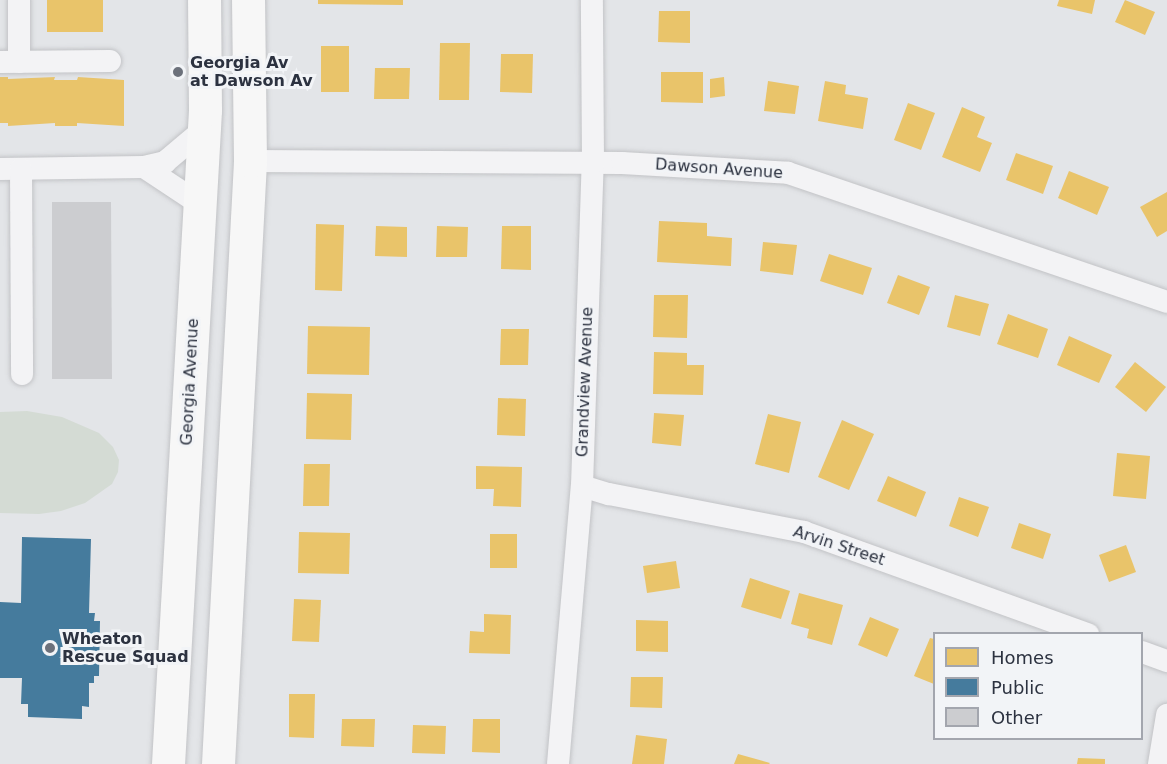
<!DOCTYPE html>
<style>
body{margin:0}
#map{position:relative;width:1167px;height:764px;overflow:hidden;background:#e3e5e8;font-family:"DejaVu Sans",sans-serif}
div>[style]{position:absolute}
[style*='--x']{left:calc(var(--x)*1px);top:calc(var(--y)*1px);width:calc(var(--w)*1px);rotate:calc(var(--a)*1deg)}
.green>*{inset:0;background:#d4dbd4}
.homes>*{inset:0;background:#e9c46a}
.public>*{inset:0;background:#457b9d}
.building>*{inset:0;background:#cccdd0}
.roads{filter:drop-shadow(0 0 2px #c2c3c6) drop-shadow(0 0 2px #c2c3c6)}
.street>*{height:22px;margin:-11px;padding:0 11px;transform-origin:11px;border-radius:11px;background:#f3f3f5}
.primary>*{height:33px;margin:-16.5px;padding:0 16.5px;transform-origin:16.5px;border-radius:16.5px;background:#f7f7f7}
.dots>*{width:16px;height:16px;translate:-50% -50%;box-sizing:border-box;border:3px solid #f2f4f7;border-radius:50%}
span{translate:-50% -50%;white-space:nowrap;text-align:center;line-height:1.15;-webkit-text-stroke:6px #f2f4f7;paint-order:stroke}
.poi-label{font-size:16px;color:#2c3240;font-weight:700}
.left{translate:0 -50%;text-align:left}
.street-label{font-size:16px;color:#2c3240}
.legend{position:absolute;left:933px;top:632px;width:210px;height:108px;box-sizing:border-box;background:#f2f4f7;border:2px solid #a3a6ae;margin:0;padding:8px 10px;list-style:none;font-size:18px;color:#2c3240}
.legend li{display:flex;align-items:center;gap:12px;height:30px}
.legend b{width:30px;border:2px solid #a3a6ae}
</style>
<div id="map">
<div class="green">
<i style="clip-path:polygon(27px 411px,62px 417px,99px 433px,113px 447px,119px 460px,118px 472px,112px 484px,85px 503px,61px 511px,39px 514px,0 513px,0 412px)"></i>
</div>
<div class="homes">
<i style="clip-path:polygon(47px 0,103px 0,103px 32px,47px 32px)"></i>
<i style="clip-path:polygon(318px 0,403px 0,403px 5px,318px 4px)"></i>
<i style="clip-path:polygon(1059px 0,1095px 0,1092px 14px,1057px 6px)"></i>
<i style="clip-path:polygon(1125px 0,1155px 12px,1145px 35px,1115px 22px)"></i>
<i style="clip-path:polygon(659px 11px,690px 11px,690px 43px,658px 42px)"></i>
<i style="clip-path:polygon(440px 43px,470px 43px,469px 100px,439px 100px)"></i>
<i style="clip-path:polygon(321px 46px,349px 46px,349px 92px,321px 92px)"></i>
<i style="clip-path:polygon(501px 54px,533px 54px,532px 93px,500px 92px)"></i>
<i style="clip-path:polygon(375px 68px,410px 68px,409px 99px,374px 99px)"></i>
<i style="clip-path:polygon(661px 72px,703px 72px,703px 103px,661px 102px)"></i>
<i style="clip-path:polygon(0 77px,8px 77px,8px 79px,55px 77px,54px 80px,77px 80px,78px 77px,124px 80px,124px 126px,77px 123px,77px 126px,55px 126px,55px 123px,8px 126px,8px 123px,0 123px)"></i>
<i style="clip-path:polygon(724px 77px,725px 96px,710px 98px,710px 79px)"></i>
<i style="clip-path:polygon(768px 81px,799px 86px,795px 114px,764px 111px)"></i>
<i style="clip-path:polygon(825px 81px,846px 85px,845px 94px,868px 98px,863px 129px,818px 121px)"></i>
<i style="clip-path:polygon(908px 103px,935px 113px,921px 150px,894px 140px)"></i>
<i style="clip-path:polygon(962px 107px,985px 117px,977px 137px,992px 143px,980px 172px,942px 157px)"></i>
<i style="clip-path:polygon(1016px 153px,1053px 166px,1043px 194px,1006px 180px)"></i>
<i style="clip-path:polygon(1069px 171px,1109px 187px,1097px 215px,1058px 198px)"></i>
<i style="clip-path:polygon(1167px 192px,1167px 231px,1157px 237px,1140px 207px)"></i>
<i style="clip-path:polygon(659px 221px,707px 223px,707px 236px,732px 238px,731px 266px,657px 262px)"></i>
<i style="clip-path:polygon(316px 224px,344px 225px,342px 291px,315px 290px)"></i>
<i style="clip-path:polygon(376px 226px,407px 227px,407px 257px,375px 256px)"></i>
<i style="clip-path:polygon(437px 226px,468px 227px,467px 257px,436px 257px)"></i>
<i style="clip-path:polygon(502px 226px,531px 226px,531px 270px,501px 269px)"></i>
<i style="clip-path:polygon(763px 242px,797px 245px,793px 275px,760px 271px)"></i>
<i style="clip-path:polygon(829px 254px,872px 268px,863px 295px,820px 281px)"></i>
<i style="clip-path:polygon(898px 275px,930px 287px,919px 315px,887px 303px)"></i>
<i style="clip-path:polygon(654px 295px,688px 295px,687px 338px,653px 337px)"></i>
<i style="clip-path:polygon(955px 295px,989px 304px,980px 336px,947px 327px)"></i>
<i style="clip-path:polygon(1008px 314px,1048px 329px,1038px 358px,997px 344px)"></i>
<i style="clip-path:polygon(308px 326px,370px 327px,369px 375px,307px 374px)"></i>
<i style="clip-path:polygon(501px 329px,529px 329px,528px 365px,500px 365px)"></i>
<i style="clip-path:polygon(1069px 336px,1112px 355px,1099px 383px,1057px 365px)"></i>
<i style="clip-path:polygon(654px 352px,687px 353px,687px 365px,704px 365px,703px 395px,653px 394px)"></i>
<i style="clip-path:polygon(1135px 362px,1166px 387px,1146px 412px,1115px 387px)"></i>
<i style="clip-path:polygon(307px 393px,352px 394px,351px 440px,306px 439px)"></i>
<i style="clip-path:polygon(498px 398px,526px 399px,525px 436px,497px 435px)"></i>
<i style="clip-path:polygon(654px 413px,684px 415px,681px 446px,652px 443px)"></i>
<i style="clip-path:polygon(768px 414px,801px 422px,789px 473px,755px 464px)"></i>
<i style="clip-path:polygon(842px 420px,874px 434px,849px 490px,818px 477px)"></i>
<i style="clip-path:polygon(1117px 453px,1150px 456px,1146px 499px,1113px 496px)"></i>
<i style="clip-path:polygon(304px 464px,330px 464px,329px 506px,303px 506px)"></i>
<i style="clip-path:polygon(476px 466px,522px 467px,521px 507px,493px 506px,494px 489px,476px 489px)"></i>
<i style="clip-path:polygon(888px 476px,926px 492px,916px 517px,877px 501px)"></i>
<i style="clip-path:polygon(959px 497px,989px 507px,978px 537px,949px 526px)"></i>
<i style="clip-path:polygon(1019px 523px,1051px 534px,1043px 559px,1011px 548px)"></i>
<i style="clip-path:polygon(299px 532px,350px 533px,349px 574px,298px 573px)"></i>
<i style="clip-path:polygon(490px 534px,517px 534px,517px 568px,490px 568px)"></i>
<i style="clip-path:polygon(1126px 545px,1136px 572px,1109px 582px,1099px 555px)"></i>
<i style="clip-path:polygon(676px 561px,680px 588px,647px 593px,643px 566px)"></i>
<i style="clip-path:polygon(750px 578px,790px 591px,781px 619px,741px 607px)"></i>
<i style="clip-path:polygon(799px 593px,843px 605px,832px 645px,807px 638px,809px 629px,791px 624px)"></i>
<i style="clip-path:polygon(294px 599px,321px 600px,319px 642px,292px 641px)"></i>
<i style="clip-path:polygon(484px 614px,511px 615px,510px 654px,469px 653px,470px 631px,484px 632px)"></i>
<i style="clip-path:polygon(870px 617px,899px 629px,887px 657px,858px 645px)"></i>
<i style="clip-path:polygon(636px 620px,668px 621px,668px 652px,636px 651px)"></i>
<i style="clip-path:polygon(930px 638px,934px 639px,934px 684px,914px 676px)"></i>
<i style="clip-path:polygon(631px 677px,663px 677px,662px 708px,630px 707px)"></i>
<i style="clip-path:polygon(289px 694px,315px 694px,314px 738px,289px 737px)"></i>
<i style="clip-path:polygon(342px 719px,375px 719px,374px 747px,341px 746px)"></i>
<i style="clip-path:polygon(473px 719px,500px 719px,500px 753px,472px 752px)"></i>
<i style="clip-path:polygon(413px 725px,446px 726px,445px 754px,412px 753px)"></i>
<i style="clip-path:polygon(636px 735px,667px 739px,664px 764px,632px 764px)"></i>
<i style="clip-path:polygon(738px 754px,770px 763px,769px 764px,734px 764px)"></i>
<i style="clip-path:polygon(1078px 758px,1105px 759px,1105px 764px,1077px 764px)"></i>
</div>
<div class="public">
<i style="clip-path:polygon(22px 537px,91px 539px,89px 613px,95px 613px,94px 621px,100px 621px,99px 676px,94px 676px,94px 683px,89px 683px,89px 707px,82px 706px,82px 719px,28px 717px,28px 704px,21px 704px,22px 678px,0 678px,0 602px,21px 603px)"></i>
</div>
<div class="building">
<i style="clip-path:polygon(52px 202px,111px 202px,112px 379px,52px 379px)"></i>
</div>
<div class="roads">
<div class="street">
<i style="--x:19;--y:0;--w:62;--a:90"></i>
<i style="--x:0;--y:62;--w:110;--a:-0.5"></i>
<i style="--x:250;--y:161;--w:372;--a:0.3"></i>
<i style="--x:622;--y:163;--w:166;--a:3.4"></i>
<i style="--x:788;--y:173;--w:400;--a:18.8"></i>
<i style="--x:144;--y:167;--w:67;--a:33.5"></i>
<i style="--x:0;--y:169;--w:144;--a:-0.8"></i>
<i style="--x:144;--y:167;--w:22;--a:-13"></i>
<i style="--x:165;--y:162;--w:51;--a:-40.2"></i>
<i style="--x:21;--y:169;--w:205;--a:89.7"></i>
<i style="--x:582;--y:486;--w:28;--a:17"></i>
<i style="--x:609;--y:494;--w:199;--a:11"></i>
<i style="--x:804;--y:532;--w:302;--a:19.8"></i>
<i style="--x:1142;--y:652;--w:27;--a:20"></i>
<i style="--x:558;--y:764;--w:279;--a:-85.1"></i>
<i style="--x:582;--y:486;--w:324;--a:-88.1"></i>
<i style="--x:593;--y:162;--w:162;--a:-90.4"></i>
<i style="--x:1159;--y:764;--w:50;--a:-80.7"></i>
</div>
<div class="primary">
<i style="--x:168;--y:764;--w:655;--a:-86.76"></i>
<i style="--x:205;--y:110;--w:110;--a:-90.5"></i>
<i style="--x:218;--y:764;--w:604;--a:-86.96"></i>
<i style="--x:250;--y:161;--w:161;--a:-90.7"></i>
</div>
</div>
<div class="dots">
<i style="left:178px;top:72px;background:#6c717b"></i>
<i style="left:50px;top:648px;background:#6c717b"></i>
</div>
<div class="poi-label">
<span class="left" style="left:190px;top:72px">Georgia Av<br>at Dawson Av</span>
<span class="left" style="left:62px;top:648px">Wheaton<br>Rescue Squad</span>
</div>
<div class="street-label">
<span style="left:719px;top:169px;rotate:4deg">Dawson Avenue</span>
<span style="left:190px;top:382px;rotate:-87deg">Georgia Avenue</span>
<span style="left:585px;top:382px;rotate:-88deg">Grandview Avenue</span>
<span style="left:839px;top:546px;rotate:18deg">Arvin Street</span>
</div>
<ul class="legend">
<li><b style="height:16px;background:#e9c46a"></b>Homes</li>
<li><b style="height:16px;background:#457b9d"></b>Public</li>
<li><b style="height:16px;background:#cccdd0"></b>Other</li>
</ul>
</div>
